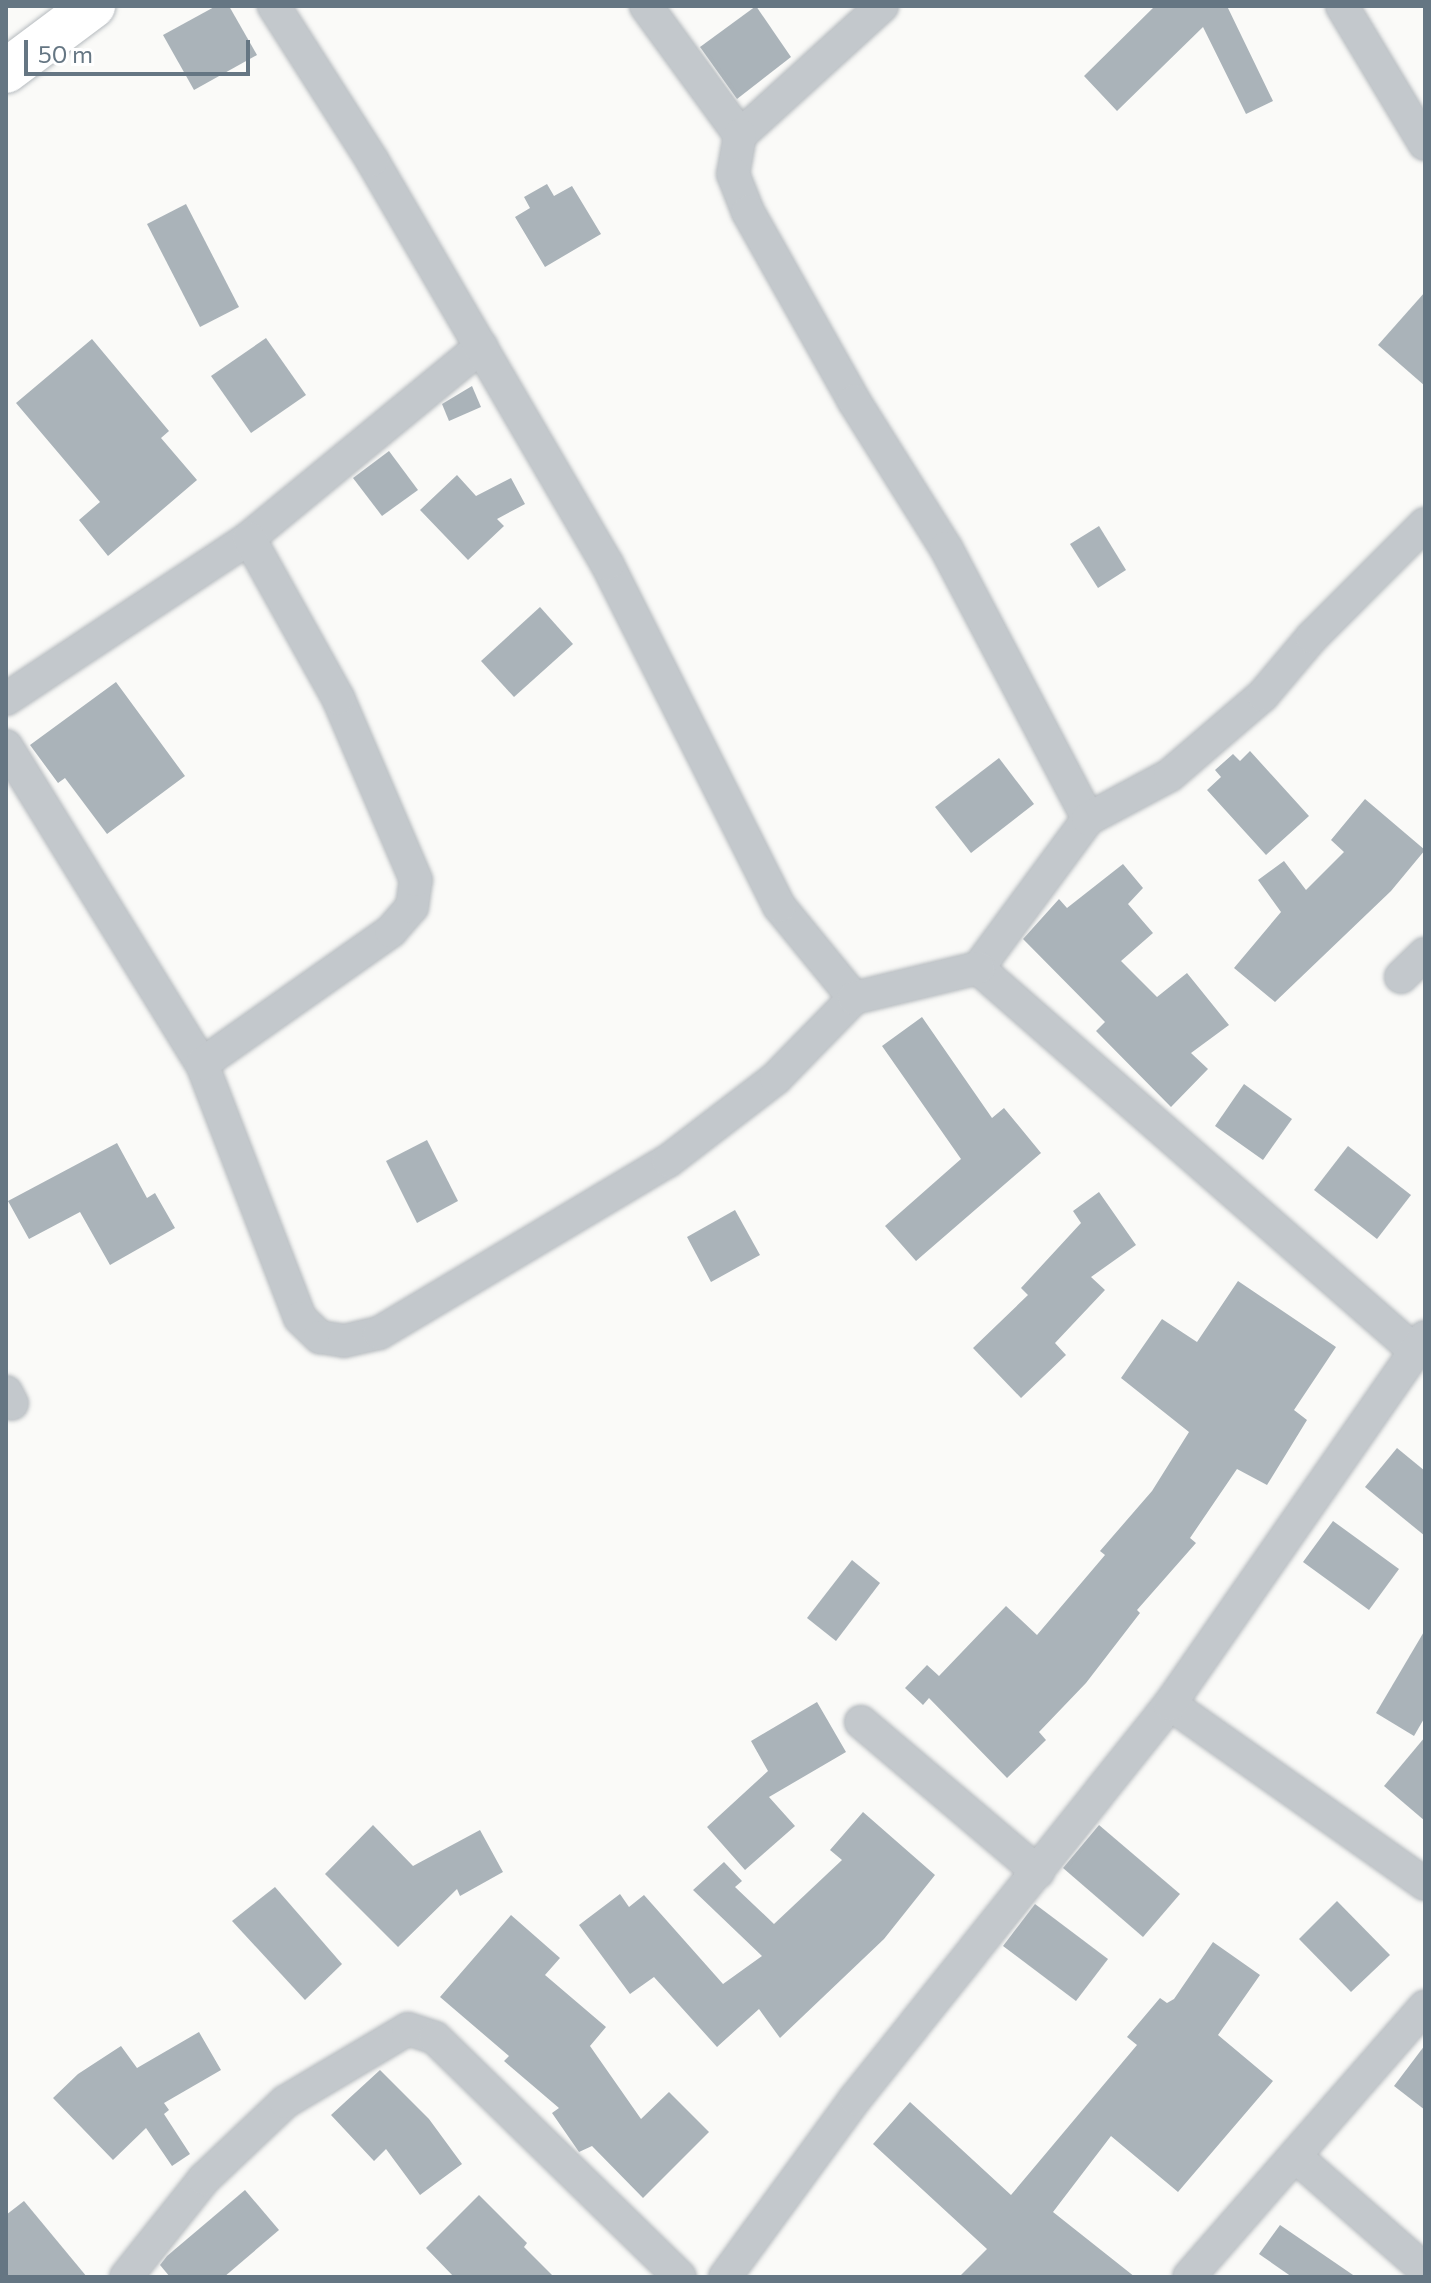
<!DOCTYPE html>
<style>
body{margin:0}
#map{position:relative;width:1431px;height:2283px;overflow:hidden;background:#fafaf8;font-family:Commissioner,sans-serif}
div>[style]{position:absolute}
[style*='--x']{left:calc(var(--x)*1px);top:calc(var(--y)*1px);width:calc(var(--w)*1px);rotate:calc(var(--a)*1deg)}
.building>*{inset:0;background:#aab3b9}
.roads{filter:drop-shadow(0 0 2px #b5babe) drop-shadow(0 0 2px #b5babe)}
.minor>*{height:32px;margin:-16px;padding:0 16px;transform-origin:16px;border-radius:16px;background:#c3c8cc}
.primary>*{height:44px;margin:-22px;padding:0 22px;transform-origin:22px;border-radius:22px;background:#fff}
span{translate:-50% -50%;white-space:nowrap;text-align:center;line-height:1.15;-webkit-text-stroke:8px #fff;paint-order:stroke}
.frame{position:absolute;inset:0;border:8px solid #657683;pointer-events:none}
.scale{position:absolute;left:24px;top:40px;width:226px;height:36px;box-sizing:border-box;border:4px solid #657683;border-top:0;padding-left:10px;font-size:24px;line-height:28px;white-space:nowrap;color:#657683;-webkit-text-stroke:6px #fff;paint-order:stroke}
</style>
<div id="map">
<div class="building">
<i style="clip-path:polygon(216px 6px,229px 6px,257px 55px,194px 90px,163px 35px)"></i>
<i style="clip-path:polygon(756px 6px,791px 57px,737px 99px,700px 47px)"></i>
<i style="clip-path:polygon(1155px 6px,1227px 6px,1273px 101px,1246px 114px,1203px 27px,1117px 111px,1084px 76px)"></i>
<i style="clip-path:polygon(547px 184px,554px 196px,572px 186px,601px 234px,545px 267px,515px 217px,530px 208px,524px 197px)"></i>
<i style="clip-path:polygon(186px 204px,239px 307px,200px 327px,147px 224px)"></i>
<i style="clip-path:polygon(1425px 292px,1425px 386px,1378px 345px)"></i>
<i style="clip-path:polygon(266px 338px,306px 395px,251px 433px,211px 376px)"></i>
<i style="clip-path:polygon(92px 339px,169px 431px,161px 438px,197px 480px,108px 556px,79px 520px,100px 502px,16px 403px)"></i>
<i style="clip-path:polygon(472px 386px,481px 407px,449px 421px,442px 404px)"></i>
<i style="clip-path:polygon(389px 451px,418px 490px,382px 516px,353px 478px)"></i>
<i style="clip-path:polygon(457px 475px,476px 496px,511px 478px,525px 504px,497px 519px,504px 526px,468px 560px,420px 510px)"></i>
<i style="clip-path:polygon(1099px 526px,1126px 570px,1098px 588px,1070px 544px)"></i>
<i style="clip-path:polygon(540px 607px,573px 644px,514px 697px,481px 661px)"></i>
<i style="clip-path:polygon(116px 682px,185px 776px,107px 834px,65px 778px,58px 783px,30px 745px)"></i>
<i style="clip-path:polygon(1250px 751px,1309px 816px,1266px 855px,1207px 790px,1221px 777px,1215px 770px,1233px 754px,1240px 761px)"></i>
<i style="clip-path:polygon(999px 758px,1034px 804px,971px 853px,935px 807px)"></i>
<i style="clip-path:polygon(1365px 799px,1425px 850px,1391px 891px,1275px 1002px,1234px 968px,1281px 912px,1258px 880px,1284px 861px,1306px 890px,1344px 852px,1331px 840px)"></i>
<i style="clip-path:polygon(1123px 864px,1143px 888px,1128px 904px,1153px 933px,1121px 961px,1157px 997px,1187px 973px,1229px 1025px,1191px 1053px,1208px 1069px,1171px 1107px,1096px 1031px,1105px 1022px,1023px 939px,1059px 899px,1067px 908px)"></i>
<i style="clip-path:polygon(922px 1017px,992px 1118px,1004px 1108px,1041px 1153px,916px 1261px,885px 1226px,961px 1159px,882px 1046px)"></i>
<i style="clip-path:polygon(1244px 1084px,1292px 1119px,1263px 1160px,1215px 1126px)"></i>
<i style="clip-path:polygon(427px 1140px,458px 1201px,417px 1223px,386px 1161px)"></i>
<i style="clip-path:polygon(117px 1143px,147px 1198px,155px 1193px,175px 1228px,110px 1265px,80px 1212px,29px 1239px,8px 1201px)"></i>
<i style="clip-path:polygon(1348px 1146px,1411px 1195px,1377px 1239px,1314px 1190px)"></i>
<i style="clip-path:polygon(1099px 1192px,1136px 1245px,1091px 1277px,1105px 1290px,1055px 1343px,1066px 1355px,1021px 1398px,973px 1348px,1028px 1295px,1021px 1288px,1081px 1223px,1073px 1211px)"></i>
<i style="clip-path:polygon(735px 1210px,760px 1255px,711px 1282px,687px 1237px)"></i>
<i style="clip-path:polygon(1238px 1281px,1336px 1347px,1294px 1410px,1307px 1420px,1267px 1485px,1237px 1469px,1190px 1538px,1196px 1543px,1137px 1610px,1140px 1613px,1086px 1683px,1039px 1732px,1046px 1740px,1007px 1778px,929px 1698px,923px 1705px,905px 1688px,927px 1665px,939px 1676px,1006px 1606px,1037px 1635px,1105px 1555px,1100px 1551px,1152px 1491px,1189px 1432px,1121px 1378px,1162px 1319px,1197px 1342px)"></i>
<i style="clip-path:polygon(1397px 1448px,1425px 1471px,1425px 1536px,1365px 1487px)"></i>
<i style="clip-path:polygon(1333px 1521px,1399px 1569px,1369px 1610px,1303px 1562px)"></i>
<i style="clip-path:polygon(852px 1560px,880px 1583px,836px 1641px,807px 1618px)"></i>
<i style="clip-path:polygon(1425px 1630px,1425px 1717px,1414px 1736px,1376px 1713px)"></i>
<i style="clip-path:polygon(817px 1702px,846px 1752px,769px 1797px,795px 1826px,745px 1870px,707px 1827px,768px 1771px,751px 1741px)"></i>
<i style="clip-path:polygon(1425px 1737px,1425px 1821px,1384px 1786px)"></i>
<i style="clip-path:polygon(863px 1812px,935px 1875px,884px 1939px,780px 2038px,759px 2009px,717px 2047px,654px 1977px,630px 1994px,579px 1925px,620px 1894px,629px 1907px,644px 1895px,723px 1984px,762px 1956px,693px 1890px,724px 1862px,742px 1881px,735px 1887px,774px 1924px,842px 1860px,830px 1850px)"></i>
<i style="clip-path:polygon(373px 1825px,413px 1866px,480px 1830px,503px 1872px,460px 1896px,457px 1889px,398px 1947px,325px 1874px)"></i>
<i style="clip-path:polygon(1099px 1825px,1180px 1894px,1143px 1937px,1063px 1868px)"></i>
<i style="clip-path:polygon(275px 1887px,342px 1964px,305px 2000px,232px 1921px)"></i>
<i style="clip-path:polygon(1337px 1901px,1390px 1955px,1351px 1992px,1299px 1939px)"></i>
<i style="clip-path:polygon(1035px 1904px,1108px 1959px,1076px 2001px,1003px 1946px)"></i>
<i style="clip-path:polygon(511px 1915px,560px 1958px,545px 1975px,606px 2027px,590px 2046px,641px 2119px,669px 2092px,709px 2132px,643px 2198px,592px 2146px,579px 2152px,552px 2113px,559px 2108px,504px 2061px,509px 2056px,440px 1997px)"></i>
<i style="clip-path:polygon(1213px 1942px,1260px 1975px,1218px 2035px,1273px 2081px,1178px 2192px,1111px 2136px,1053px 2212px,1135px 2277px,959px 2277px,987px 2249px,873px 2144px,910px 2102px,1011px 2195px,1137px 2045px,1127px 2037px,1160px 1998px,1167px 2003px,1174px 1999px)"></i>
<i style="clip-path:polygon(199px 2032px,221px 2070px,164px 2103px,169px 2110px,164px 2114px,190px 2154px,172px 2166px,146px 2128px,113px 2160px,53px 2098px,78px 2074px,121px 2046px,137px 2068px)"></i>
<i style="clip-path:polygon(1425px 2045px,1425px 2110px,1394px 2086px)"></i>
<i style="clip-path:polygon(380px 2070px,429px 2119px,462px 2164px,420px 2195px,386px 2149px,374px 2161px,331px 2115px)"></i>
<i style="clip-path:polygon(245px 2190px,279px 2230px,224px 2277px,170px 2277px,160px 2265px,167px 2256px)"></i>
<i style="clip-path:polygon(479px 2195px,527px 2243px,524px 2247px,554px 2277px,454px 2277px,426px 2248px)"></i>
<i style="clip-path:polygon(24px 2201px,87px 2277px,6px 2277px,6px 2215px)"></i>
<i style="clip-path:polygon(1280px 2225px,1356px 2277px,1292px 2277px,1259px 2254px)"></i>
</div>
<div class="roads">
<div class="minor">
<i style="--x:646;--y:6;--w:160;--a:53.9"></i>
<i style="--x:882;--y:6;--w:192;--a:137.7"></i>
<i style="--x:740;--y:135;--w:40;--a:100"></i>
<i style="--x:733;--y:174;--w:41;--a:68.5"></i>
<i style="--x:748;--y:212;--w:217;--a:60.7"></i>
<i style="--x:854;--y:401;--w:173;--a:58"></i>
<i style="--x:946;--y:548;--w:306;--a:62.3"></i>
<i style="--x:1088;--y:819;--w:185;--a:126.4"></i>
<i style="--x:978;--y:968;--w:580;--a:41.22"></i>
<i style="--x:1342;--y:6;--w:161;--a:59"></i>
<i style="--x:6;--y:699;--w:291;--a:-33.5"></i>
<i style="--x:249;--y:538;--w:301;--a:-39.5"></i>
<i style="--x:6;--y:746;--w:374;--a:58.4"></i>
<i style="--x:202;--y:1064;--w:272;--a:68.9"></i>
<i style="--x:300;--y:1318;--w:28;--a:44"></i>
<i style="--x:320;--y:1337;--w:24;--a:9"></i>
<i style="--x:344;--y:1341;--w:36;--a:-13"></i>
<i style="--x:379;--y:1333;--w:336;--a:-30.8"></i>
<i style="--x:668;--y:1161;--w:136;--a:-37.5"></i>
<i style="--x:776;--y:1078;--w:112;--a:-45.7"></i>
<i style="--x:854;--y:998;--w:119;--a:-129.2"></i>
<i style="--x:779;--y:906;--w:383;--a:-116.7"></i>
<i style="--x:607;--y:564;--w:467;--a:-120.2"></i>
<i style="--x:372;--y:160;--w:183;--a:-122.5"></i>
<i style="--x:1088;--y:819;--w:93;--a:-28.2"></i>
<i style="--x:1170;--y:775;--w:123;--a:-40.7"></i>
<i style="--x:1263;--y:695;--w:76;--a:-49.8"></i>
<i style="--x:1312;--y:637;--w:160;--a:-45"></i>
<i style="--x:1401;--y:977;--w:33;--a:-44"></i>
<i style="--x:854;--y:998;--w:128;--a:-13.6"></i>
<i style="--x:202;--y:1064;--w:231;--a:-35.1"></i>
<i style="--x:391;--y:931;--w:32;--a:-49"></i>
<i style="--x:412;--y:907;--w:27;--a:-82"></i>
<i style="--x:416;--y:880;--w:198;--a:-113.2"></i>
<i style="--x:338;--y:698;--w:183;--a:-119.1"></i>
<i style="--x:6;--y:1392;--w:13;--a:63"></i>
<i style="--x:1170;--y:1704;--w:312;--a:35.2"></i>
<i style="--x:861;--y:1722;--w:232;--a:40.3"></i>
<i style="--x:1295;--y:2156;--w:173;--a:41.2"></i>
<i style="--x:126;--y:2277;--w:125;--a:-51.5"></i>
<i style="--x:204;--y:2179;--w:112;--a:-43.5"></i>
<i style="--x:285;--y:2102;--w:143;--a:-30.7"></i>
<i style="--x:408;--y:2029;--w:28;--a:18"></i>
<i style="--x:435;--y:2038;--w:342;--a:44.3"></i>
<i style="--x:725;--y:2277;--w:220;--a:-53.9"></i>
<i style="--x:855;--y:2099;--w:505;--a:-51.43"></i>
<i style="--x:1170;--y:1704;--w:447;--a:-55.2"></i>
<i style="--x:1189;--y:2277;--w:359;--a:-48.9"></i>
</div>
<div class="primary">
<i style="--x:6;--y:71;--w:109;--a:-36.8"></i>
</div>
</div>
<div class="frame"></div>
<div class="scale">50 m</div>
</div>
